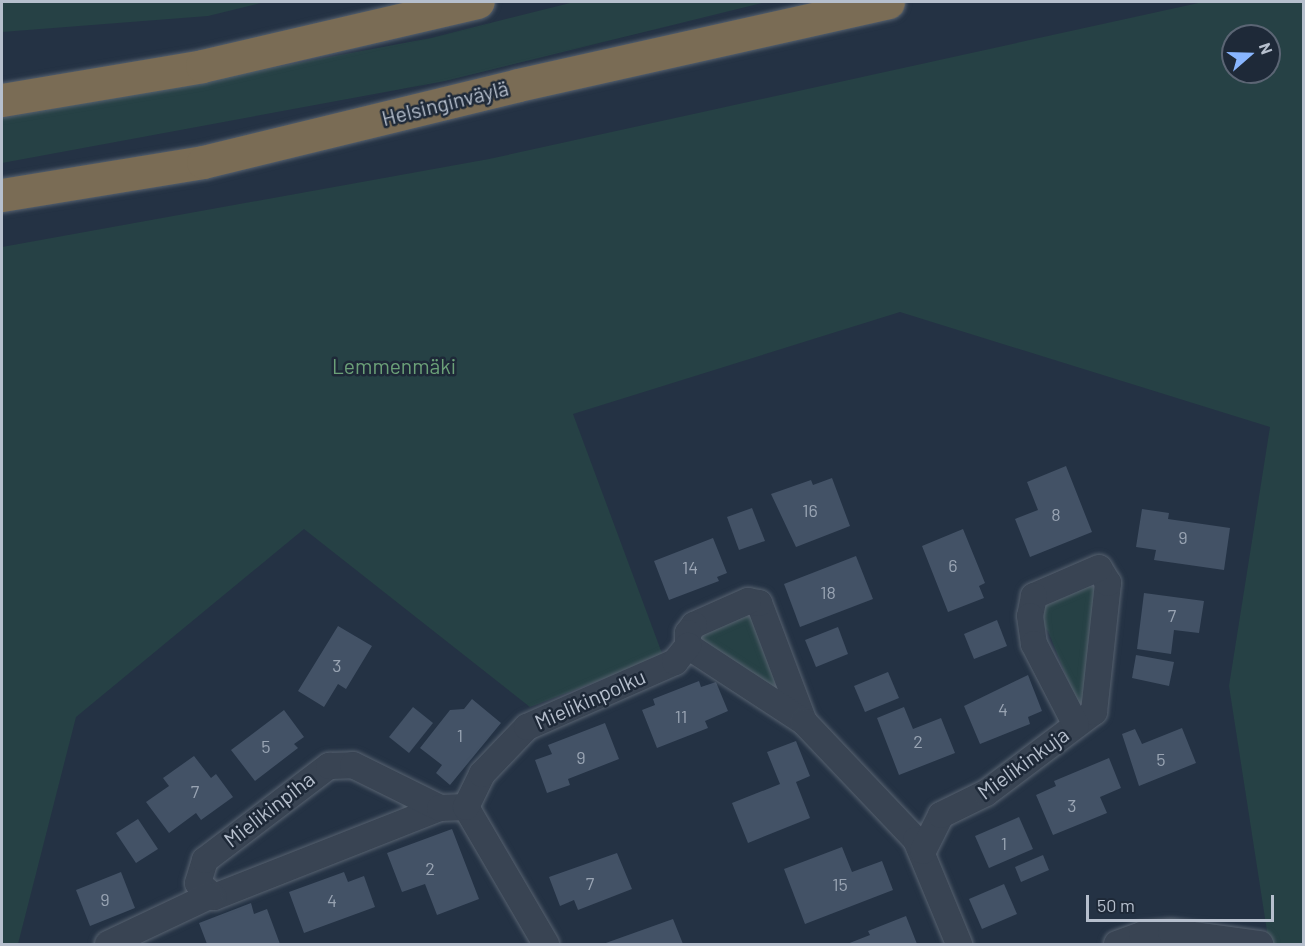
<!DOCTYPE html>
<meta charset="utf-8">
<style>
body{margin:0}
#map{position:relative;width:1305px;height:946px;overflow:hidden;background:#243244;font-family:Barlow,sans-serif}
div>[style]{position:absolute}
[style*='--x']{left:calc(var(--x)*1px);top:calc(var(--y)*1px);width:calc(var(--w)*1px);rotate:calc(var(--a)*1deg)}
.green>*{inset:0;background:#264145}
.building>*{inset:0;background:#435266}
.roads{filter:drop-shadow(0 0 2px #576270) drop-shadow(0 0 2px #576270)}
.minor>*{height:26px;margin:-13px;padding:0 13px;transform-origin:13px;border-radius:13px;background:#394453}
.highway>*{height:33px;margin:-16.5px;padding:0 16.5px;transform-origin:16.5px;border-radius:16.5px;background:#7a6c55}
span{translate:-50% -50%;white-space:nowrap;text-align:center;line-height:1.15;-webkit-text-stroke:5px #1e2938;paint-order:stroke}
.number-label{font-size:18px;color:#99a4b3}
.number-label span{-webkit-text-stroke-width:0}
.street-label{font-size:21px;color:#b6bfcd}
.park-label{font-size:21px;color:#6ba078}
.frame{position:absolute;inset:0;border:3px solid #b6bfcd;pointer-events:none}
.north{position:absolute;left:1221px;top:24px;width:60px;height:60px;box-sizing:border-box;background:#1e2938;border:2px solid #5b6574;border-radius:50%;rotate:70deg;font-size:16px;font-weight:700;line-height:24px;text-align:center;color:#b6bfcd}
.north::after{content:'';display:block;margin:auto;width:21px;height:27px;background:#89b6ff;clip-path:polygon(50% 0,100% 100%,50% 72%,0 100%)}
.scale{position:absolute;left:1086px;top:895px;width:188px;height:27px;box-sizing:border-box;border:3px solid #b6bfcd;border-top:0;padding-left:8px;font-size:18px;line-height:21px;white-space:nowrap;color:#b6bfcd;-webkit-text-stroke:4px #1e2938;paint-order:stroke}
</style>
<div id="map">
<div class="green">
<i style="clip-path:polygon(2px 2px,265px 2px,208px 16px,2px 32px)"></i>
<i style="clip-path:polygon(574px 2px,766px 2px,445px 81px,2px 163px,2px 118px,431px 38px)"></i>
<i style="clip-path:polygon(evenodd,1203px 2px,1303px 2px,1303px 944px,1269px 944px,1229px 686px,1270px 427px,900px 312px,573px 414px,663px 656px,530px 707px,304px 529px,76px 717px,18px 944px,2px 944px,2px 247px,489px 159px,1203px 2px,1233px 36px,1269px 36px,1269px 72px,1233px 72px,1233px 36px)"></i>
<i style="clip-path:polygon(1088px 585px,1097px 589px,1087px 702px,1078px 705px,1048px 631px,1038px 622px,1048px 596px)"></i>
<i style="clip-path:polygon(738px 613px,752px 617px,786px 700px,703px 645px,697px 635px)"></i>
</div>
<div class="building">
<i style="clip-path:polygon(1066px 466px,1092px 532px,1030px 557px,1015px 519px,1038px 510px,1027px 482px)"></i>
<i style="clip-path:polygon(832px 478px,850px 526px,796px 547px,771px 494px,811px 480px,813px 485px)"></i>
<i style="clip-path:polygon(752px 508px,765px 541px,739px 550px,727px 517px)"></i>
<i style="clip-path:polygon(1142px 509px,1169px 513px,1168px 519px,1230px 528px,1224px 570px,1154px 560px,1156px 550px,1136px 547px)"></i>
<i style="clip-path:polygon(963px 529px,985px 583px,979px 586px,984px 598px,948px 612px,922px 546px)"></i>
<i style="clip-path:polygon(713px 538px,727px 573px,717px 577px,719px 581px,669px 600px,654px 561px)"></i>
<i style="clip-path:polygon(856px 556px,873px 599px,800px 627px,784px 584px)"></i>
<i style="clip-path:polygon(1144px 593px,1204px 601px,1199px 633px,1174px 630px,1171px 654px,1137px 649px)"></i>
<i style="clip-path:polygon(997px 620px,1007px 646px,974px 659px,964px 634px)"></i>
<i style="clip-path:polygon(338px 626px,372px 646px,346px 689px,338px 684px,324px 707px,298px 691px)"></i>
<i style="clip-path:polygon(838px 627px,848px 654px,816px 667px,805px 640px)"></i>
<i style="clip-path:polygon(1136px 655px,1174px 662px,1169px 686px,1132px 678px)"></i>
<i style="clip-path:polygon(888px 672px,899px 698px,865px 712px,854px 686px)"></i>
<i style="clip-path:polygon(1028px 675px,1042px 711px,1028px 717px,1030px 724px,980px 744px,964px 706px)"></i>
<i style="clip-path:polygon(699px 681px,701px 687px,716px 682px,728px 711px,705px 721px,708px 728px,657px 748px,642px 710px,655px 705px,653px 699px)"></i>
<i style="clip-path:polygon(472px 699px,501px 723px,450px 785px,436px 773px,442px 765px,420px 748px,450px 710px,464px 709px)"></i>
<i style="clip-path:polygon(413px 707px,433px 723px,409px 753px,389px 737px)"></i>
<i style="clip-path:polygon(904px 707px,913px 729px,941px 718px,955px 753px,899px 775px,877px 718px)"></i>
<i style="clip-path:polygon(284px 710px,304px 737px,294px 744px,298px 748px,255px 781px,231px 750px)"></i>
<i style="clip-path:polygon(605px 723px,619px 759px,568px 779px,570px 785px,547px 793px,535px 760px,552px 754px,548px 745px)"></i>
<i style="clip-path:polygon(1182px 728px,1196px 763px,1139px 786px,1122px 734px,1135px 729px,1142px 744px)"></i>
<i style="clip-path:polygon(796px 741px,810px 776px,796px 782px,810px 818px,748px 843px,732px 803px,780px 784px,767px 752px)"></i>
<i style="clip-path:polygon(194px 756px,211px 778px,216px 774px,233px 797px,201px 820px,196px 813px,169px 833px,146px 802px,169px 786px,163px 778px)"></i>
<i style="clip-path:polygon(1109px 758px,1121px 788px,1100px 797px,1107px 813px,1053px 835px,1036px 795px,1056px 786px,1054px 781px)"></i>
<i style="clip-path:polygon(1019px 817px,1033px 849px,989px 868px,975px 836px)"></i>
<i style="clip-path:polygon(138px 819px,158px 849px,136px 863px,116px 833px)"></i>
<i style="clip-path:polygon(452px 829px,479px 899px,437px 915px,425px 884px,402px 892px,387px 853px)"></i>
<i style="clip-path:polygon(842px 847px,852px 872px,882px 861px,893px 890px,805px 924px,784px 869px)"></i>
<i style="clip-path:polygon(617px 853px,632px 889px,578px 910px,574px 900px,560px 906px,549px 877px)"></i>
<i style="clip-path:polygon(1043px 855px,1049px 870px,1021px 882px,1015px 867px)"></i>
<i style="clip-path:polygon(121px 872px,135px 908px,90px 926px,76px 890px)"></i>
<i style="clip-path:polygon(344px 872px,348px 882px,364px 876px,375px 907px,304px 933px,289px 892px)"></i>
<i style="clip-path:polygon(1004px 884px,1017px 914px,982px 929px,969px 899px)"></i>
<i style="clip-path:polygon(251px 903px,254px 914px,267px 909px,280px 944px,207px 944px,199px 923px)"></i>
<i style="clip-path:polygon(906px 916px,917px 944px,847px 944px,870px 935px,868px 931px)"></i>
<i style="clip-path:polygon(673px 919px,683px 944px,603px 944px)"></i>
</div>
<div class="roads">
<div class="minor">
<i style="--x:804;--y:722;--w:127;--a:-110.7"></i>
<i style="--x:759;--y:603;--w:11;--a:-170"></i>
<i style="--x:748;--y:601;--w:59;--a:156"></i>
<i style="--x:694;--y:625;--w:10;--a:127"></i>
<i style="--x:688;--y:633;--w:13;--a:90"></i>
<i style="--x:688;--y:646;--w:139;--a:33.2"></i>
<i style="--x:804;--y:722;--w:163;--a:46.5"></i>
<i style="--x:916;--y:840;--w:113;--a:67.5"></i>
<i style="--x:440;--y:808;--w:243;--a:158.5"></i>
<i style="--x:214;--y:897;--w:21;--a:-139"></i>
<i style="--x:198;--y:883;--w:24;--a:-73"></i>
<i style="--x:205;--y:860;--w:156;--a:-37.2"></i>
<i style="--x:329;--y:766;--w:24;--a:-2"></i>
<i style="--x:353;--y:765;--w:97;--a:26.3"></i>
<i style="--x:440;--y:808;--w:26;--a:-2"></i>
<i style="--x:923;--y:851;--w:40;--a:-63.4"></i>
<i style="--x:941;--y:815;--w:50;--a:-26.1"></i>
<i style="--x:986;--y:793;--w:135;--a:-36.9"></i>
<i style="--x:1094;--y:712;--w:130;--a:-83.8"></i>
<i style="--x:1108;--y:583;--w:17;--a:-121"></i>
<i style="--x:1099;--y:568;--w:71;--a:156.7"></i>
<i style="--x:1034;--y:596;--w:20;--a:101"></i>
<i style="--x:1030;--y:616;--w:28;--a:82"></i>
<i style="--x:1034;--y:644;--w:91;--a:62.6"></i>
<i style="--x:108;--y:944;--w:112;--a:-25.4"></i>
<i style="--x:546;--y:944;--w:159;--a:-120.3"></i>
<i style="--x:466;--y:807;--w:37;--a:-64"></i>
<i style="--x:482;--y:774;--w:65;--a:-46.2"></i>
<i style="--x:527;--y:727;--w:162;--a:-23.7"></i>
<i style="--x:675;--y:662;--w:21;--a:-51"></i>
<i style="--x:1117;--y:944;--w:27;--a:-20"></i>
<i style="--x:1142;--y:935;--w:29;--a:-6"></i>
<i style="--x:1171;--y:932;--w:90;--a:7.7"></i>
</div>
<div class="highway">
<i style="--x:2;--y:100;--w:203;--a:-9.6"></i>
<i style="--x:202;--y:66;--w:283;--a:-13.1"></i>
<i style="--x:2;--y:195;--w:204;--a:-9.3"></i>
<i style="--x:203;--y:162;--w:324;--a:-13.7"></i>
<i style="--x:518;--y:85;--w:379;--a:-12.6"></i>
</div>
</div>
<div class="number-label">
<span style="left:810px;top:510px">16</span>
<span style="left:1056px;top:514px">8</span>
<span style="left:1183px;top:537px">9</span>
<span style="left:953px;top:565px">6</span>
<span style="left:690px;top:567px">14</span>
<span style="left:828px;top:592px">18</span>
<span style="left:1172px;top:615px">7</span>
<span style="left:337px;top:665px">3</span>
<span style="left:1003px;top:709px">4</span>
<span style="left:681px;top:716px">11</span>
<span style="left:460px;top:735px">1</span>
<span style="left:918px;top:741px">2</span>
<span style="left:266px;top:746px">5</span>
<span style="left:581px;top:757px">9</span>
<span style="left:1161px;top:759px">5</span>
<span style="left:195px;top:791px">7</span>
<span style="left:1072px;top:805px">3</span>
<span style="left:1004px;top:843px">1</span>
<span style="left:430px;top:868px">2</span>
<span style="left:590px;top:883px">7</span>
<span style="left:840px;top:884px">15</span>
<span style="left:105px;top:899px">9</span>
<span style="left:332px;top:900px">4</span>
</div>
<div class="street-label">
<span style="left:445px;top:103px;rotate:-14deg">Helsinginväylä</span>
<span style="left:590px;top:699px;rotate:-24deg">Mielikinpolku</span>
<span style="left:1023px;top:763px;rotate:-36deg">Mielikinkuja</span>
<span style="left:269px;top:809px;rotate:-38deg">Mielikinpiha</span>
</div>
<div class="park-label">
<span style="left:394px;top:366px">Lemmenmäki</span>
</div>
<div class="frame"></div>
<div class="north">N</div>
<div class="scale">50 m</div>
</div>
